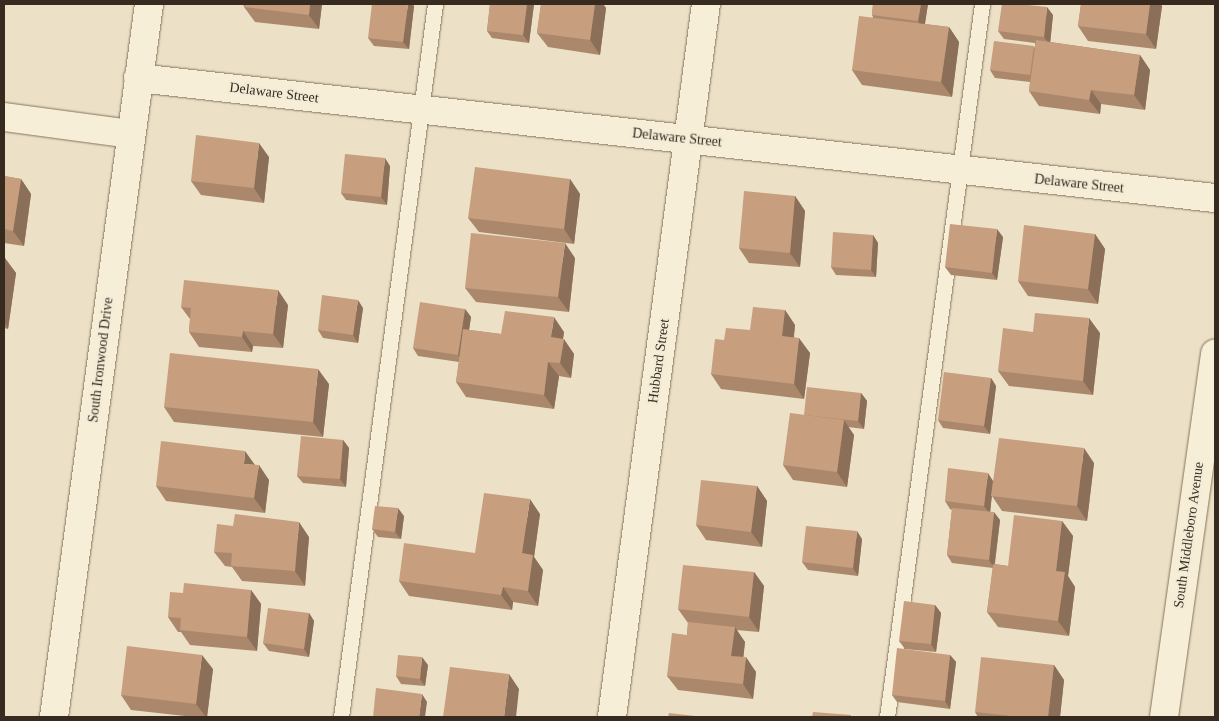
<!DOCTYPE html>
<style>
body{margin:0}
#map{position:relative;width:1219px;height:721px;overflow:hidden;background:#ece1c6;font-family:Georgia,serif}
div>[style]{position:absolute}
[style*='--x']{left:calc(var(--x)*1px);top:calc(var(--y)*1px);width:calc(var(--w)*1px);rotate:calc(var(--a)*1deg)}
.roads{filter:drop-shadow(0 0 1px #86735d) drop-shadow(0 0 1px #86735d)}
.service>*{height:15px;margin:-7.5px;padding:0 7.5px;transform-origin:7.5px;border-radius:7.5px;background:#f7eed8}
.minor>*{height:28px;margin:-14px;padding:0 14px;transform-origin:14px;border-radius:14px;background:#f7eed8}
.secondary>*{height:28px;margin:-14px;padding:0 14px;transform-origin:14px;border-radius:14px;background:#f7eed8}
.wall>*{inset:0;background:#ab886c}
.shaded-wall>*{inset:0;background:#8b6f58}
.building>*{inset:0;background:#c79e7e}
span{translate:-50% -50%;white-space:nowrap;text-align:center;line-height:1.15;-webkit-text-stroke:4px #f3ebd5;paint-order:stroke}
.street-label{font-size:14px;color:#372b20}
.frame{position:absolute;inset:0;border:5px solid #372b20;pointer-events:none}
</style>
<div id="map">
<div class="roads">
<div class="service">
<i style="--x:341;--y:717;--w:719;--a:-82.49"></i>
<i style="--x:887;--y:717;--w:719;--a:-82.41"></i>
</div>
<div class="minor">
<i style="--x:138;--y:78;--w:1084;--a:6.36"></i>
<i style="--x:4;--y:117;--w:128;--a:7.6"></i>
<i style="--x:612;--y:717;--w:719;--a:-82.49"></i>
<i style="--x:1164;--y:717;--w:367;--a:-82"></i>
</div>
<div class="secondary">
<i style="--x:54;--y:717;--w:719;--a:-82.41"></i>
</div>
</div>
<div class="wall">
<i style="clip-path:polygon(243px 4px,322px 4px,319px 29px,255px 22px,244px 7px)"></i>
<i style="clip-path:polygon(490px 4px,534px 4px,529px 43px,492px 38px,487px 31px)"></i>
<i style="clip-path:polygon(541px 4px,603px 4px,606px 8px,600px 55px,548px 47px,537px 33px)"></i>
<i style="clip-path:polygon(873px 4px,928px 4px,925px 24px,949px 27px,959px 42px,952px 97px,862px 85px,852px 70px,873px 17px,872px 15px)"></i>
<i style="clip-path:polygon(1081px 4px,1160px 4px,1162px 6px,1156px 49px,1088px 41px,1078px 26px)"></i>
<i style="clip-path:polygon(414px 6px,409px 49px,374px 46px,368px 38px)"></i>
<i style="clip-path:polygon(1053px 15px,1050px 42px,1140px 55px,1150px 70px,1145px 110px,1101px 104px,1100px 114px,1039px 106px,1029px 91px,1030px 82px,995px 78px,990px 70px,1034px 46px,1035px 48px,1035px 43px,1004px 39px,998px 31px)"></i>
<i style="clip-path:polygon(269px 157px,264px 203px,201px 195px,191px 181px)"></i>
<i style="clip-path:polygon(390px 166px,387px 205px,346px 200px,341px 193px)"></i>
<i style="clip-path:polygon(4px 176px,21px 179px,31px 194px,24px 246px,4px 243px)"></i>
<i style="clip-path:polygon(570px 179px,580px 194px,574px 244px,479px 232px,468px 218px)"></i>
<i style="clip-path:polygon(795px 196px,805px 211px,800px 267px,749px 263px,739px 248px)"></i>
<i style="clip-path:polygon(1095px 234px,1105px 249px,1098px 304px,1028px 296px,1018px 281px)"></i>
<i style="clip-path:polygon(873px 235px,878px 243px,876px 277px,836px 275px,831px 267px)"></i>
<i style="clip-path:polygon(1003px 237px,997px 280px,951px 275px,945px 267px)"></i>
<i style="clip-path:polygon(4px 258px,16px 273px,8px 329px,4px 328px)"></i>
<i style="clip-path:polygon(575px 258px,569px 312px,476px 302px,465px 288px)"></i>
<i style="clip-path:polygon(288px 305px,283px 348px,253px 346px,252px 352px,199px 347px,189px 332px,190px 319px,181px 307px)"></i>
<i style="clip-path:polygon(363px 308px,358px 343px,323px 338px,318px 330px)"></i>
<i style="clip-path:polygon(465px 309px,471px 317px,469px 330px,501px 334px,564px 332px,563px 339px,574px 354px,571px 378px,559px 376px,554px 409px,466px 397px,456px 382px,459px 362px,418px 356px,413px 348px)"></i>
<i style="clip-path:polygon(785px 310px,795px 325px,794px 337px,810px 353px,804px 399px,721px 389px,711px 374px,724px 340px,750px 330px)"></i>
<i style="clip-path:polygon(1033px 332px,1100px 333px,1093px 395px,1009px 386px,998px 371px)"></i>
<i style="clip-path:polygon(991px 378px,996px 386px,990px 434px,943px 428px,938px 420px)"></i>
<i style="clip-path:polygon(329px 384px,323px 437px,174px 422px,164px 407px)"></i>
<i style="clip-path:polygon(861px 393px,867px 401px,864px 429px,848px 427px,854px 435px,847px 487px,793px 480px,783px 465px,804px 415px)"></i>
<i style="clip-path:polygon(343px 440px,349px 448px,346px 487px,303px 483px,297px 476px)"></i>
<i style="clip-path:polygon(1094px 463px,1087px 521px,1002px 511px,992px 496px,990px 512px,1000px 520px,995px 564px,1008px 566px,1062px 521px,1073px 536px,1068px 576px,1075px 587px,1069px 636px,998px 627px,987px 612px,993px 568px,952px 563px,947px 555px,952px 510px,950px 509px,945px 501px,993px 481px)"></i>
<i style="clip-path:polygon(255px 465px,269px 480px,265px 513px,166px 501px,156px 486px)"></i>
<i style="clip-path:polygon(757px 486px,767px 501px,762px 547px,706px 540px,696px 525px)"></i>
<i style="clip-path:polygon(540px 514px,534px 557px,543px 570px,538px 606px,513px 602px,512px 610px,409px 596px,399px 581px,475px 553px)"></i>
<i style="clip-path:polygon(404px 516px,401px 539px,378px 537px,372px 529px)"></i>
<i style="clip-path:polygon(309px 537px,305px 586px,242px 581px,232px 567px,225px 566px,214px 552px)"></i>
<i style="clip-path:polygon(862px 539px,858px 576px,808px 570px,802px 562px)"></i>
<i style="clip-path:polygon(754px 572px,764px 586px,759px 632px,736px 630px,745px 642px,743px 657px,756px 672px,753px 699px,678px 690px,667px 676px,687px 635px,688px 623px,678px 609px)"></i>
<i style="clip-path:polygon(251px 590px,261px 604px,257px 651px,190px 645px,181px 632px,178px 632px,168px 617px,183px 593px)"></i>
<i style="clip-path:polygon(935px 605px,941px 613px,936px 652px,905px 649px,899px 641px)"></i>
<i style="clip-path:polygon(309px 613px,314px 621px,309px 657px,269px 651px,263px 643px)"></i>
<i style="clip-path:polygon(950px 655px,956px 662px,950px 709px,897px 702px,892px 695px)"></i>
<i style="clip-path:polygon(428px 665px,425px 686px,401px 684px,396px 676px)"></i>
<i style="clip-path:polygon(1054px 665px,1064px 680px,1060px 717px,978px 717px,975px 712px)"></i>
<i style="clip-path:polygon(213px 669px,207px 717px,194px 717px,131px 710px,121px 695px)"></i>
</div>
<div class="shaded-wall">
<i style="clip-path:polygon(310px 4px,322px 4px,319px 29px,309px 15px)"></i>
<i style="clip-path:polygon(408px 4px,413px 4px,414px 6px,409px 49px,403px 42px)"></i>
<i style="clip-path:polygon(527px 4px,534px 4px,529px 43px,523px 35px)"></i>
<i style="clip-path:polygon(595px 4px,603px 4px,606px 8px,600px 55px,590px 40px)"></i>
<i style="clip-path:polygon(921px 4px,928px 4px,924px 29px,918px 21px)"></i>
<i style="clip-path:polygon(1150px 4px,1160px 4px,1162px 6px,1156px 49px,1146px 34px)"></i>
<i style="clip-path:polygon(1047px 7px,1053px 15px,1050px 45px,1044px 37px)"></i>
<i style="clip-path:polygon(949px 27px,959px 42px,952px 97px,941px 82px)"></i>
<i style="clip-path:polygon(1140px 55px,1150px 70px,1145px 110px,1134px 95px)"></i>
<i style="clip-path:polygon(1091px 90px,1101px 104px,1100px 114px,1089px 100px)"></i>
<i style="clip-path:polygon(259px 143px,269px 157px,264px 203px,254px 188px)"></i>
<i style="clip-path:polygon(385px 158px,390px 166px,387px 205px,381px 197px)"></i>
<i style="clip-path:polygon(21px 179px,31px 194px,24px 246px,13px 231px)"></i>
<i style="clip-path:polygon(570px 179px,580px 194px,574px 244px,564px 229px)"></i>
<i style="clip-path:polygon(795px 196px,805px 211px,800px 267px,790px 253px)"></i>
<i style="clip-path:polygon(997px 229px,1003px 237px,997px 280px,992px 273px)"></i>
<i style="clip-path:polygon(1095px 234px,1105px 249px,1098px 304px,1088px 289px)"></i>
<i style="clip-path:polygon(873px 235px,878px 243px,876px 277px,871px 270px)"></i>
<i style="clip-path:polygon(565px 243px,575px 258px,569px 312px,558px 297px)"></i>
<i style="clip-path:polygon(5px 258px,16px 273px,8px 329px,4px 322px,4px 271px)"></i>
<i style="clip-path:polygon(278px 290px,288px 305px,283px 348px,273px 334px)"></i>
<i style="clip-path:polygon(358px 300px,363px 308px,358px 343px,353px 335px)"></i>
<i style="clip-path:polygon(465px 309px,471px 317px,464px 363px,458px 355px)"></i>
<i style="clip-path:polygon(785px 310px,795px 325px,792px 351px,782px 336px)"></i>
<i style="clip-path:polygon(554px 317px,564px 332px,561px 352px,551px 337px)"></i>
<i style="clip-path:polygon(1089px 318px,1100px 333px,1093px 395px,1083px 381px)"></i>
<i style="clip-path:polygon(243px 331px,253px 346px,252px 352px,242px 337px)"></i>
<i style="clip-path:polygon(799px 338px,810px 353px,804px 399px,794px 384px)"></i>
<i style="clip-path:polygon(564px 339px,574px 354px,571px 378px,560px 363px)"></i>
<i style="clip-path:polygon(548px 362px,559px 376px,554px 409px,544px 395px)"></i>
<i style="clip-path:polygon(318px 369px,329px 384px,323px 437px,313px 422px)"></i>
<i style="clip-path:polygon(991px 378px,996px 386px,990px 434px,984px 426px)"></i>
<i style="clip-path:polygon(861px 393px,867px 401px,864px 429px,858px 421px)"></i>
<i style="clip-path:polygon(844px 420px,854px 435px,847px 487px,837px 472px)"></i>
<i style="clip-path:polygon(343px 440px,349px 448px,346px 487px,340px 479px)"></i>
<i style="clip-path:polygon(1084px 448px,1094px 463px,1087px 521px,1077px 506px)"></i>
<i style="clip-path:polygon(245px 451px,255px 465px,244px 464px)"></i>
<i style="clip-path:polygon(259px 465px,269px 480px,265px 513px,254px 498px)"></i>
<i style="clip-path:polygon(988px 473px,993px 481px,990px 514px,984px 506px)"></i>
<i style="clip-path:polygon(757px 486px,767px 501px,762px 547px,751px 532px)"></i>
<i style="clip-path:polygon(530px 499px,540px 514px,534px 557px,543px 570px,538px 606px,528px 591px,522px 553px)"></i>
<i style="clip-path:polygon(398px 508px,404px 516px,401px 539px,395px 532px)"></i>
<i style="clip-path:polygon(994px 512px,1000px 520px,994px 568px,989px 560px)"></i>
<i style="clip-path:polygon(1062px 521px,1073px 536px,1068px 576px,1075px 587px,1069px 636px,1058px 621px,1056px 571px)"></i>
<i style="clip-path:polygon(299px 522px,309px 537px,305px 586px,295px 571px)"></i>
<i style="clip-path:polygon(857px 531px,862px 539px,858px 576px,853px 568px)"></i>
<i style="clip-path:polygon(754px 572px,764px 586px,759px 632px,749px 617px)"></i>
<i style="clip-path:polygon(503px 587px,513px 602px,512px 610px,501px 595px)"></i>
<i style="clip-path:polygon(251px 590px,261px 604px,257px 651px,247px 637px)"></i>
<i style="clip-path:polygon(935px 605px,941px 613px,936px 652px,931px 644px)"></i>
<i style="clip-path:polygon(309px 613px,314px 621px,309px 657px,304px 649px)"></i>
<i style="clip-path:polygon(735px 627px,745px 642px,742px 671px,731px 656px)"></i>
<i style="clip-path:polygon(202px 655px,213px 669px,207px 717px,206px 717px,196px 704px)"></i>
<i style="clip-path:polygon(950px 655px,956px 662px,950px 709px,945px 701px)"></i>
<i style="clip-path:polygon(422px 657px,428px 665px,425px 686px,420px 679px)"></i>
<i style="clip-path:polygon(746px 657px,756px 672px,753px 699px,743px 684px)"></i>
<i style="clip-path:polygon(1054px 665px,1064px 680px,1060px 717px,1048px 717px)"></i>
<i style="clip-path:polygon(509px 674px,519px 689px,516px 717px,504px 717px)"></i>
<i style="clip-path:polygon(422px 694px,427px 702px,425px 717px,419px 717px)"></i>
</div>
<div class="building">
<i style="clip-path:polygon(245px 4px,310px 4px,309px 15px,244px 7px)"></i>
<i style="clip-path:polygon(372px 4px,408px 4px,403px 42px,368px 38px)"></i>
<i style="clip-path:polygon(490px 4px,527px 4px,523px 35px,487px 31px)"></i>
<i style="clip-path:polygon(541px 4px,595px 4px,590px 40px,537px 33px)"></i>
<i style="clip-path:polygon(873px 4px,921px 4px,918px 21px,872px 15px)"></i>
<i style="clip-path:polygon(1002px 4px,1019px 4px,1047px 7px,1044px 37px,998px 31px)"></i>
<i style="clip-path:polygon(1081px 4px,1150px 4px,1146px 34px,1078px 26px)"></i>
<i style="clip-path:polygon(859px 16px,949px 27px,941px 82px,852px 70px)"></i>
<i style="clip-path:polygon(1036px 40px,1140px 55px,1134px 95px,1091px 90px,1089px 100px,1029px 91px)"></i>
<i style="clip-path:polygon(994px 41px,1034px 46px,1030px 75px,990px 70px)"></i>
<i style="clip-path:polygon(196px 135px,259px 143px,254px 188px,191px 181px)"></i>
<i style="clip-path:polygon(345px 154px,385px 158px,381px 197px,341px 193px)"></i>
<i style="clip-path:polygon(475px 167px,570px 179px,564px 229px,468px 218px)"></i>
<i style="clip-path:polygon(4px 176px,21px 179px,13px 231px,4px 229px)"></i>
<i style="clip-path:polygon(744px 191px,795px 196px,790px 253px,739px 248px)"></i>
<i style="clip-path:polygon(950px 224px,997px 229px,992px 273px,945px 267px)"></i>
<i style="clip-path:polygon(1024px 225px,1095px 234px,1088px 289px,1018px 281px)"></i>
<i style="clip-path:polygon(833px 232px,873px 235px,871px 270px,831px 267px)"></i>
<i style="clip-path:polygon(471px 233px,565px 243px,558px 297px,465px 288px)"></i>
<i style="clip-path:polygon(4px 258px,5px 258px,4px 271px)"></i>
<i style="clip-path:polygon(184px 280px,278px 290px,273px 334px,243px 331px,242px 337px,189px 332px,191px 308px,181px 307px)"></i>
<i style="clip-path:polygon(322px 295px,358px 300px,353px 335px,318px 330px)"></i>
<i style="clip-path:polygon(420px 302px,465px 309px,458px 355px,413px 348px)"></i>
<i style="clip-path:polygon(753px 307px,785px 310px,782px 336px,799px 338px,794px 384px,711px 374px,715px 339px,724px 340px,726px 328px,750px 330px)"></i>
<i style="clip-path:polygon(505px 311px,554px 317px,551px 337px,564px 339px,560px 363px,548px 362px,544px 395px,456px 382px,463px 329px,501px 334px)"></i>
<i style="clip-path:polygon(1035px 313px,1089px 318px,1083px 381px,998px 371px,1003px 328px,1033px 332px)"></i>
<i style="clip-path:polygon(170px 353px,318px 369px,313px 422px,164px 407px)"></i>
<i style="clip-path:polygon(944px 372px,991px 378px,984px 426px,938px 420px)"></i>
<i style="clip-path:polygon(807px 387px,861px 393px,858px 421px,804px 415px)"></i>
<i style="clip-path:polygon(790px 413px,844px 420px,837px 472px,783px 465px)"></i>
<i style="clip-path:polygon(301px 436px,343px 440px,340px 479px,297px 476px)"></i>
<i style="clip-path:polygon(999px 438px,1084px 448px,1077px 506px,991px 496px)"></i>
<i style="clip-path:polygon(161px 441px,245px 451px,244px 464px,259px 465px,254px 498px,156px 486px)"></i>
<i style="clip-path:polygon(948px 468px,988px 473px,984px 506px,945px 501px)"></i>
<i style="clip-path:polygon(701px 480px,757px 486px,751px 532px,696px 525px)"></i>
<i style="clip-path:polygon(484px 493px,530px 499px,522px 553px,533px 555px,528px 591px,503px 587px,501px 595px,399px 581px,404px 543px,475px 553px)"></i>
<i style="clip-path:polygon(375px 506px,398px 508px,395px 532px,372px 529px)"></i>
<i style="clip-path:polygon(952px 508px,994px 512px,989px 560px,947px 555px)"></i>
<i style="clip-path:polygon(235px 514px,299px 522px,295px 571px,231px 566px,232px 553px,214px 552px,217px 524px,233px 526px)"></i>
<i style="clip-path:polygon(1014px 515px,1062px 521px,1056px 571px,1065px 572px,1058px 621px,987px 612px,993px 564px,1008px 566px)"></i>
<i style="clip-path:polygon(806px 526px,857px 531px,853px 568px,802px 562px)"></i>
<i style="clip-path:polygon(683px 565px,754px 572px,749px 617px,678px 609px)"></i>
<i style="clip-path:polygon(184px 583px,251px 590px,247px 637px,180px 630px,181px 618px,168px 617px,170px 592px,183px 593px)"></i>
<i style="clip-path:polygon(904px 601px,935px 605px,931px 644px,899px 641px)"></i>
<i style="clip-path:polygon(268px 608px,309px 613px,304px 649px,263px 643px)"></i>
<i style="clip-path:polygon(688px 622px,735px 627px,731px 656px,746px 657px,743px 684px,667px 676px,672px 633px,687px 635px)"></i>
<i style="clip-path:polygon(127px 646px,202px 655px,196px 704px,121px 695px)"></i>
<i style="clip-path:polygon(897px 648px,950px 655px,945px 701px,892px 695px)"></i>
<i style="clip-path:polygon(398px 655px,422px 657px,420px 679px,396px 676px)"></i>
<i style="clip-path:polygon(981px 657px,1054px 665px,1048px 717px,1020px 717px,975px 712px)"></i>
<i style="clip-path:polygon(450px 667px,509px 674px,504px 717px,443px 717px)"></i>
<i style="clip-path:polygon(376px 688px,422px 694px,419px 717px,373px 717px)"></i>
<i style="clip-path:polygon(813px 712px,851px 715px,851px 717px,812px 717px)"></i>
<i style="clip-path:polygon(669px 713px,704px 717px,668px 717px)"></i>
</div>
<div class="street-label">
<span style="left:274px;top:93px;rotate:7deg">Delaware Street</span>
<span style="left:677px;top:138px;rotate:6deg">Delaware Street</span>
<span style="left:1079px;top:184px;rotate:6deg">Delaware Street</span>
<span style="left:101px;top:360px;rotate:-83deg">South Ironwood Drive</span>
<span style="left:659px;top:361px;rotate:-82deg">Hubbard Street</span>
<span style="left:1189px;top:535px;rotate:-82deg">South Middleboro Avenue</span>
</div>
<div class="frame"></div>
</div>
